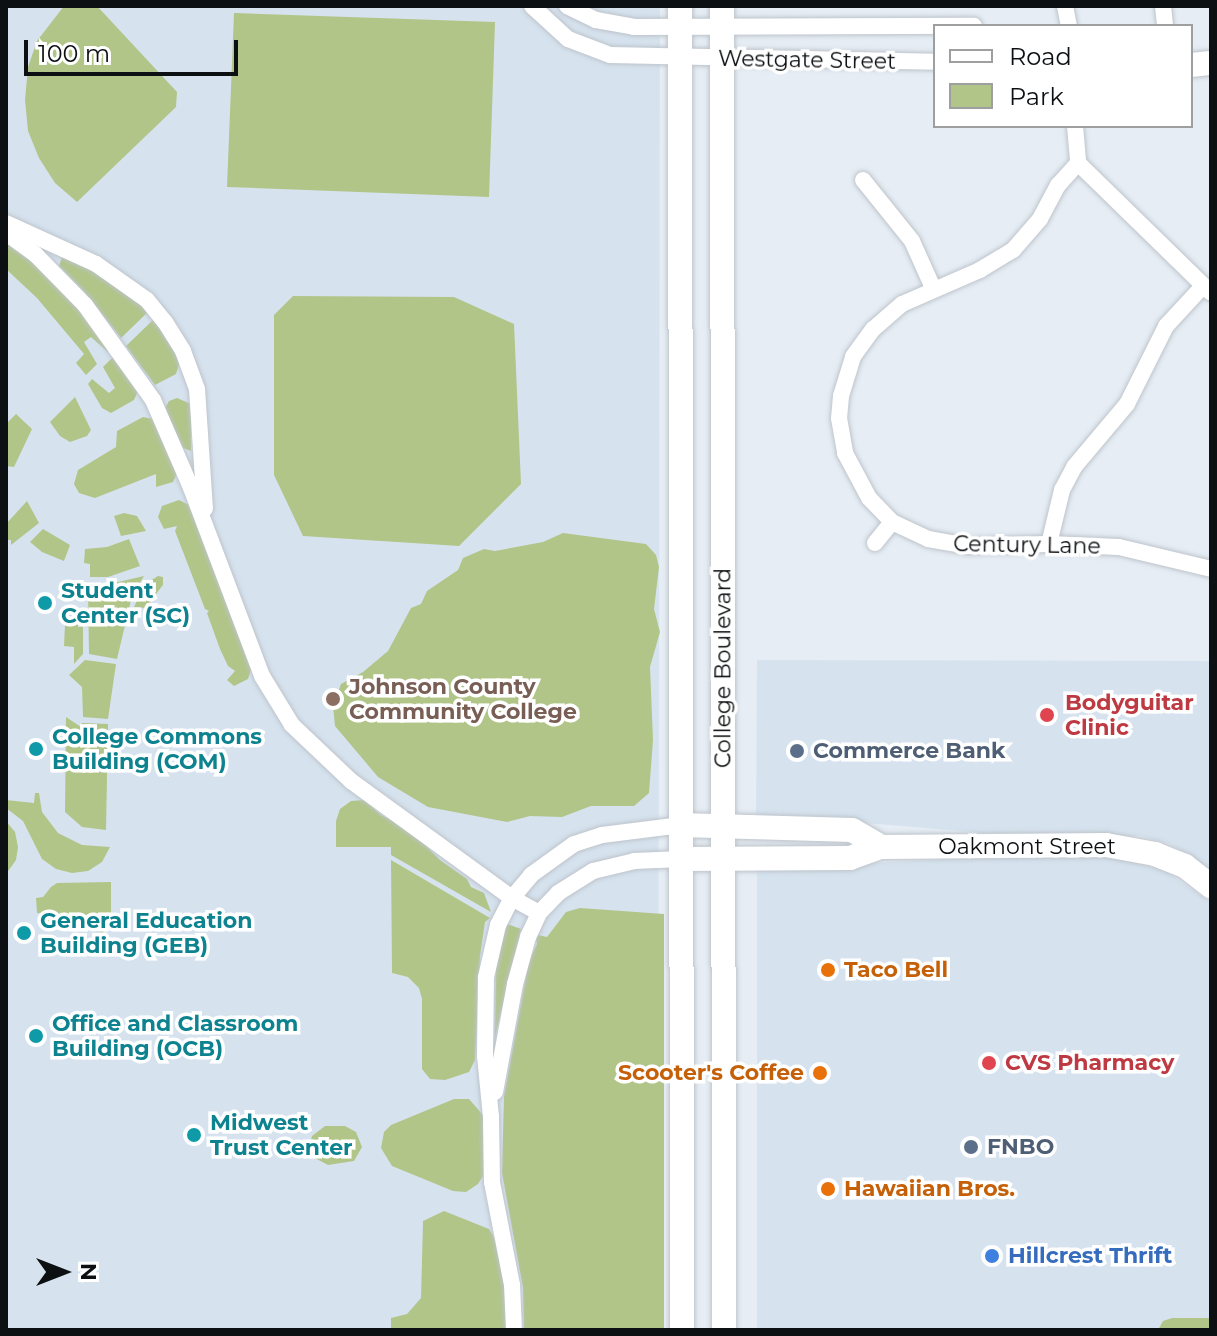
<!DOCTYPE html>
<style>
body{margin:0}
#map{position:relative;width:1217px;height:1336px;overflow:hidden;background:#e6edf4;font-family:Montserrat,sans-serif}
div>[style]{position:absolute}
[style*='--x']{left:calc(var(--x)*1px);top:calc(var(--y)*1px);width:calc(var(--w)*1px);rotate:calc(var(--a)*1deg)}
.built>*{inset:0;background:#d6e3ef}
.green>*{inset:0;background:#b1c589}
.roads{filter:drop-shadow(0 0 2px #bec4cb) drop-shadow(0 0 2px #bec4cb)}
.street>*{height:16px;margin:-8px;padding:0 8px;transform-origin:8px;border-radius:8px;background:#fff}
.secondary>*{height:24px;margin:-12px;padding:0 12px;transform-origin:12px;border-radius:12px;background:#fff}
.dots>*{width:22px;height:22px;translate:-50% -50%;box-sizing:border-box;border:4px solid #fff;border-radius:50%}
span{translate:-50% -50%;white-space:nowrap;text-align:center;line-height:1.15;-webkit-text-stroke:7px #fff;paint-order:stroke}
.street-label{font-size:22px;color:#0d1012}
.culture-label{font-size:22px;color:#0d838f;font-weight:700}
.left{translate:0 -50%;text-align:left}
.education-label{font-size:22px;color:#785e54;font-weight:700}
.health-label{font-size:22px;color:#be3a42;font-weight:700}
.service-label{font-size:22px;color:#4e5e75;font-weight:700}
.food-label{font-size:22px;color:#c56008;font-weight:700}
.right{translate:-100% -50%;text-align:right}
.shop-label{font-size:22px;color:#366cbe;font-weight:700}
.frame{position:absolute;inset:0;border:8px solid #0d1012;pointer-events:none}
.legend{position:absolute;left:933px;top:24px;width:260px;height:104px;box-sizing:border-box;background:#fff;border:2px solid #9e9fa0;margin:0;padding:10px 14px;list-style:none;font-size:24px;color:#0d1012}
.legend li{display:flex;align-items:center;gap:16px;height:40px}
.legend b{width:40px;border:2px solid #9e9fa0}
.north{position:absolute;left:24px;top:1232px;width:80px;height:80px;-webkit-text-stroke:6px #fff;paint-order:stroke;rotate:90deg;font-size:22px;font-weight:700;line-height:32px;text-align:center;color:#0d1012}
.north::after{content:'';display:block;margin:auto;width:28px;height:36px;background:#0d1012;clip-path:polygon(50% 0,100% 100%,50% 72%,0 100%)}
.scale{position:absolute;left:24px;top:40px;width:214px;height:36px;box-sizing:border-box;border:4px solid #0d1012;border-top:0;padding-left:10px;font-size:24px;line-height:28px;white-space:nowrap;color:#0d1012;-webkit-text-stroke:6px #fff;paint-order:stroke}
</style>
<div id="map">
<div class="built">
<i style="clip-path:polygon(6px 6px,660px 6px,658px 1330px,6px 1330px)"></i>
<i style="clip-path:polygon(757px 660px,1211px 661px,1211px 869px,1170px 844px,1141px 836px,985px 833px,853px 822px,756px 821px)"></i>
<i style="clip-path:polygon(990px 857px,1120px 858px,1167px 872px,1211px 903px,1211px 1330px,757px 1330px,757px 869px)"></i>
</div>
<div class="green">
<i style="clip-path:polygon(64px 6px,97px 6px,177px 92px,176px 107px,77px 202px,55px 183px,39px 158px,28px 131px,25px 100px,28px 67px,37px 41px)"></i>
<i style="clip-path:polygon(234px 13px,495px 22px,489px 197px,227px 187px)"></i>
<i style="clip-path:polygon(6px 239px,53px 279px,112px 347px,108px 352px,91px 337px,84px 342px,97px 364px,86px 375px,76px 363px,84px 354px,37px 298px,6px 269px)"></i>
<i style="clip-path:polygon(62px 257px,84px 264px,149px 311px,121px 338px,83px 290px,59px 266px)"></i>
<i style="clip-path:polygon(293px 296px,454px 297px,514px 324px,521px 484px,459px 546px,303px 536px,274px 475px,274px 315px)"></i>
<i style="clip-path:polygon(155px 318px,180px 361px,176px 374px,155px 385px,126px 346px)"></i>
<i style="clip-path:polygon(113px 357px,138px 391px,134px 400px,111px 413px,102px 408px,88px 384px,92px 379px,109px 393px,115px 388px,103px 367px)"></i>
<i style="clip-path:polygon(75px 397px,91px 430px,87px 436px,70px 442px,60px 436px,50px 422px)"></i>
<i style="clip-path:polygon(177px 398px,191px 404px,191px 451px,183px 448px,165px 408px,169px 401px)"></i>
<i style="clip-path:polygon(16px 414px,32px 429px,14px 467px,6px 466px,6px 424px)"></i>
<i style="clip-path:polygon(143px 417px,153px 419px,177px 473px,173px 482px,156px 487px,156px 474px,95px 498px,79px 493px,74px 484px,78px 470px,116px 447px,117px 431px)"></i>
<i style="clip-path:polygon(179px 500px,191px 506px,252px 667px,248px 679px,234px 686px,227px 680px,235px 671px,228px 666px,220px 649px,207px 613px,209px 611px,205px 609px,175px 531px,177px 526px,164px 529px,158px 517px,162px 506px)"></i>
<i style="clip-path:polygon(27px 501px,39px 523px,11px 545px,11px 540px,6px 540px,6px 524px)"></i>
<i style="clip-path:polygon(124px 513px,137px 516px,146px 531px,121px 536px,114px 516px)"></i>
<i style="clip-path:polygon(43px 529px,70px 545px,64px 561px,42px 552px,30px 542px)"></i>
<i style="clip-path:polygon(563px 533px,646px 544px,656px 555px,659px 567px,654px 609px,660px 632px,650px 667px,653px 740px,649px 793px,634px 806px,591px 806px,562px 817px,530px 816px,507px 822px,428px 807px,378px 777px,335px 726px,333px 706px,341px 684px,363px 672px,388px 651px,411px 608px,421px 604px,427px 591px,458px 570px,463px 558px,484px 549px,495px 551px,543px 542px)"></i>
<i style="clip-path:polygon(129px 539px,140px 566px,108px 577px,90px 577px,90px 564px,84px 563px,85px 549px,107px 547px)"></i>
<i style="clip-path:polygon(144px 576px,132px 596px,117px 659px,89px 654px,88px 589px)"></i>
<i style="clip-path:polygon(158px 576px,163px 577px,163px 585px,145px 608px,134px 607px,144px 585px)"></i>
<i style="clip-path:polygon(78px 622px,78px 627px,83px 627px,83px 654px,74px 664px,74px 647px,64px 646px,65px 624px)"></i>
<i style="clip-path:polygon(85px 660px,116px 664px,108px 719px,83px 717px,82px 687px,69px 675px)"></i>
<i style="clip-path:polygon(66px 717px,81px 727px,82px 723px,108px 724px,106px 830px,82px 827px,65px 812px)"></i>
<i style="clip-path:polygon(35px 793px,39px 793px,42px 812px,58px 833px,82px 845px,110px 847px,102px 862px,88px 871px,72px 873px,56px 869px,42px 859px,23px 821px,6px 808px,6px 800px,34px 803px)"></i>
<i style="clip-path:polygon(364px 800px,381px 815px,409px 829px,440px 860px,467px 879px,471px 887px,484px 893px,491px 912px,391px 855px,391px 847px,336px 847px,336px 821px,340px 809px,351px 801px)"></i>
<i style="clip-path:polygon(6px 821px,15px 832px,18px 847px,16px 860px,6px 874px)"></i>
<i style="clip-path:polygon(391px 860px,490px 918px,485px 922px,480px 956px,475px 1060px,469px 1072px,445px 1080px,430px 1079px,422px 1069px,422px 999px,419px 988px,408px 977px,392px 973px)"></i>
<i style="clip-path:polygon(111px 882px,111px 922px,103px 933px,88px 928px,69px 930px,70px 922px,63px 919px,58px 930px,43px 930px,42px 913px,37px 913px,36px 898px,43px 897px,51px 887px,57px 883px)"></i>
<i style="clip-path:polygon(580px 908px,664px 914px,664px 1330px,524px 1330px,523px 1288px,502px 1173px,504px 1096px,529px 961px,537px 944px,536px 939px,538px 935px,547px 937px,566px 912px)"></i>
<i style="clip-path:polygon(507px 924px,521px 929px,495px 1037px,496px 967px)"></i>
<i style="clip-path:polygon(454px 1099px,469px 1099px,483px 1115px,483px 1176px,478px 1184px,466px 1192px,453px 1191px,392px 1166px,381px 1148px,384px 1132px,391px 1125px)"></i>
<i style="clip-path:polygon(325px 1126px,345px 1126px,356px 1132px,362px 1147px,354px 1161px,328px 1165px,313px 1157px,310px 1145px,312px 1136px)"></i>
<i style="clip-path:polygon(444px 1211px,489px 1229px,494px 1237px,505px 1286px,507px 1330px,391px 1330px,391px 1318px,407px 1314px,421px 1298px,423px 1221px)"></i>
<i style="clip-path:polygon(1172px 1318px,1211px 1318px,1211px 1330px,1158px 1330px,1163px 1321px)"></i>
</div>
<div class="roads">
<div class="street">
<i style="--x:532;--y:6;--w:49;--a:42.5"></i>
<i style="--x:568;--y:39;--w:45;--a:20.9"></i>
<i style="--x:610;--y:55;--w:325;--a:1.2"></i>
<i style="--x:567;--y:6;--w:32;--a:26"></i>
<i style="--x:596;--y:20;--w:39;--a:10"></i>
<i style="--x:634;--y:27;--w:340;--a:-0.2"></i>
<i style="--x:1065;--y:6;--w:20;--a:79"></i>
<i style="--x:1163;--y:6;--w:20;--a:84"></i>
<i style="--x:1075;--y:126;--w:37;--a:85"></i>
<i style="--x:1078;--y:163;--w:185;--a:44.3"></i>
<i style="--x:1078;--y:163;--w:30;--a:132"></i>
<i style="--x:1058;--y:185;--w:38;--a:118"></i>
<i style="--x:1040;--y:219;--w:41;--a:131.1"></i>
<i style="--x:1013;--y:250;--w:39;--a:149"></i>
<i style="--x:980;--y:270;--w:85;--a:156.4"></i>
<i style="--x:902;--y:304;--w:38;--a:139"></i>
<i style="--x:873;--y:329;--w:34;--a:126"></i>
<i style="--x:853;--y:357;--w:41;--a:107.1"></i>
<i style="--x:841;--y:396;--w:22;--a:95"></i>
<i style="--x:839;--y:418;--w:36;--a:80"></i>
<i style="--x:845;--y:453;--w:51;--a:61.9"></i>
<i style="--x:869;--y:498;--w:33;--a:46"></i>
<i style="--x:892;--y:522;--w:40;--a:25"></i>
<i style="--x:928;--y:539;--w:40;--a:10"></i>
<i style="--x:967;--y:546;--w:82;--a:-1.4"></i>
<i style="--x:1049;--y:544;--w:70;--a:2.5"></i>
<i style="--x:1119;--y:547;--w:95;--a:13.4"></i>
<i style="--x:863;--y:180;--w:78;--a:51.2"></i>
<i style="--x:912;--y:241;--w:51;--a:65.9"></i>
<i style="--x:6;--y:223;--w:99;--a:24.5"></i>
<i style="--x:96;--y:264;--w:62;--a:35.2"></i>
<i style="--x:147;--y:300;--w:28;--a:51"></i>
<i style="--x:165;--y:322;--w:34;--a:58"></i>
<i style="--x:183;--y:351;--w:40;--a:69.8"></i>
<i style="--x:197;--y:389;--w:120;--a:86.2"></i>
<i style="--x:6;--y:233;--w:37;--a:36"></i>
<i style="--x:36;--y:255;--w:70;--a:45.6"></i>
<i style="--x:85;--y:305;--w:117;--a:54.4"></i>
<i style="--x:153;--y:400;--w:96;--a:66.6"></i>
<i style="--x:191;--y:488;--w:201;--a:69.3"></i>
<i style="--x:262;--y:676;--w:57;--a:58.5"></i>
<i style="--x:292;--y:725;--w:81;--a:43.5"></i>
<i style="--x:351;--y:781;--w:199;--a:36"></i>
<i style="--x:512;--y:898;--w:31;--a:29"></i>
<i style="--x:875;--y:543;--w:27;--a:-51"></i>
<i style="--x:1049;--y:544;--w:56;--a:-76.5"></i>
<i style="--x:1062;--y:490;--w:26;--a:-62"></i>
<i style="--x:1074;--y:467;--w:82;--a:-49.9"></i>
<i style="--x:1127;--y:404;--w:87;--a:-63.4"></i>
<i style="--x:1166;--y:326;--w:54;--a:-47.2"></i>
<i style="--x:495;--y:1092;--w:110;--a:-79.5"></i>
<i style="--x:515;--y:984;--w:49;--a:-74.5"></i>
<i style="--x:528;--y:937;--w:26;--a:-65"></i>
<i style="--x:539;--y:913;--w:28;--a:-46"></i>
<i style="--x:558;--y:893;--w:41;--a:-32.2"></i>
<i style="--x:593;--y:871;--w:43;--a:-13.4"></i>
<i style="--x:635;--y:861;--w:46;--a:-2.5"></i>
<i style="--x:514;--y:1330;--w:45;--a:-92.5"></i>
<i style="--x:512;--y:1285;--w:105;--a:-101"></i>
<i style="--x:492;--y:1182;--w:65;--a:-90.9"></i>
<i style="--x:491;--y:1117;--w:61;--a:-95.6"></i>
<i style="--x:485;--y:1056;--w:79;--a:-89.3"></i>
<i style="--x:486;--y:977;--w:53;--a:-77"></i>
<i style="--x:498;--y:925;--w:30;--a:-63"></i>
<i style="--x:512;--y:898;--w:30;--a:-50"></i>
<i style="--x:531;--y:875;--w:53;--a:-35.8"></i>
<i style="--x:574;--y:844;--w:29;--a:-18"></i>
<i style="--x:602;--y:835;--w:80;--a:-7.2"></i>
</div>
<div class="secondary">
<i style="--x:680;--y:6;--w:1324;--a:89.91"></i>
<i style="--x:722;--y:6;--w:1324;--a:89.91"></i>
<i style="--x:1191;--y:65;--w:20;--a:-6"></i>
<i style="--x:681;--y:825;--w:171;--a:1.7"></i>
<i style="--x:852;--y:830;--w:34;--a:30"></i>
<i style="--x:681;--y:859;--w:169;--a:-0.3"></i>
<i style="--x:850;--y:858;--w:33;--a:-20"></i>
<i style="--x:881;--y:847;--w:225;--a:-0.5"></i>
<i style="--x:1106;--y:845;--w:50;--a:10.4"></i>
<i style="--x:1155;--y:854;--w:32;--a:22"></i>
<i style="--x:1185;--y:866;--w:33;--a:38"></i>
</div>
</div>
<div class="dots">
<i style="left:45px;top:603px;background:#0f9aa8"></i>
<i style="left:333px;top:699px;background:#8d6e63"></i>
<i style="left:1047px;top:715px;background:#e0444e"></i>
<i style="left:36px;top:749px;background:#0f9aa8"></i>
<i style="left:797px;top:751px;background:#5c6f8a"></i>
<i style="left:24px;top:933px;background:#0f9aa8"></i>
<i style="left:828px;top:970px;background:#e8710a"></i>
<i style="left:36px;top:1036px;background:#0f9aa8"></i>
<i style="left:989px;top:1063px;background:#e0444e"></i>
<i style="left:820px;top:1073px;background:#e8710a"></i>
<i style="left:194px;top:1135px;background:#0f9aa8"></i>
<i style="left:971px;top:1147px;background:#5c6f8a"></i>
<i style="left:828px;top:1189px;background:#e8710a"></i>
<i style="left:992px;top:1256px;background:#3f7fe0"></i>
</div>
<div class="street-label">
<span style="left:807px;top:60px;rotate:1deg">Westgate Street</span>
<span style="left:1027px;top:545px;rotate:1deg">Century Lane</span>
<span style="left:723px;top:668px;rotate:-90deg">College Boulevard</span>
<span style="left:1027px;top:847px">Oakmont Street</span>
</div>
<div class="culture-label">
<span class="left" style="left:61px;top:603px">Student<br>Center (SC)</span>
<span class="left" style="left:52px;top:749px">College Commons<br>Building (COM)</span>
<span class="left" style="left:40px;top:933px">General Education<br>Building (GEB)</span>
<span class="left" style="left:52px;top:1036px">Office and Classroom<br>Building (OCB)</span>
<span class="left" style="left:210px;top:1135px">Midwest<br>Trust Center</span>
</div>
<div class="education-label">
<span class="left" style="left:349px;top:699px">Johnson County<br>Community College</span>
</div>
<div class="health-label">
<span class="left" style="left:1065px;top:715px">Bodyguitar<br>Clinic</span>
<span class="left" style="left:1005px;top:1063px">CVS Pharmacy</span>
</div>
<div class="service-label">
<span class="left" style="left:813px;top:751px">Commerce Bank</span>
<span class="left" style="left:987px;top:1147px">FNBO</span>
</div>
<div class="food-label">
<span class="left" style="left:844px;top:970px">Taco Bell</span>
<span class="right" style="left:804px;top:1073px">Scooter's Coffee</span>
<span class="left" style="left:844px;top:1189px">Hawaiian Bros.</span>
</div>
<div class="shop-label">
<span class="left" style="left:1008px;top:1256px">Hillcrest Thrift</span>
</div>
<div class="frame"></div>
<ul class="legend">
<li><b style="height:10px;background:#fff"></b>Road</li>
<li><b style="height:22px;background:#b1c589"></b>Park</li>
</ul>
<div class="north">N</div>
<div class="scale">100 m</div>
</div>
